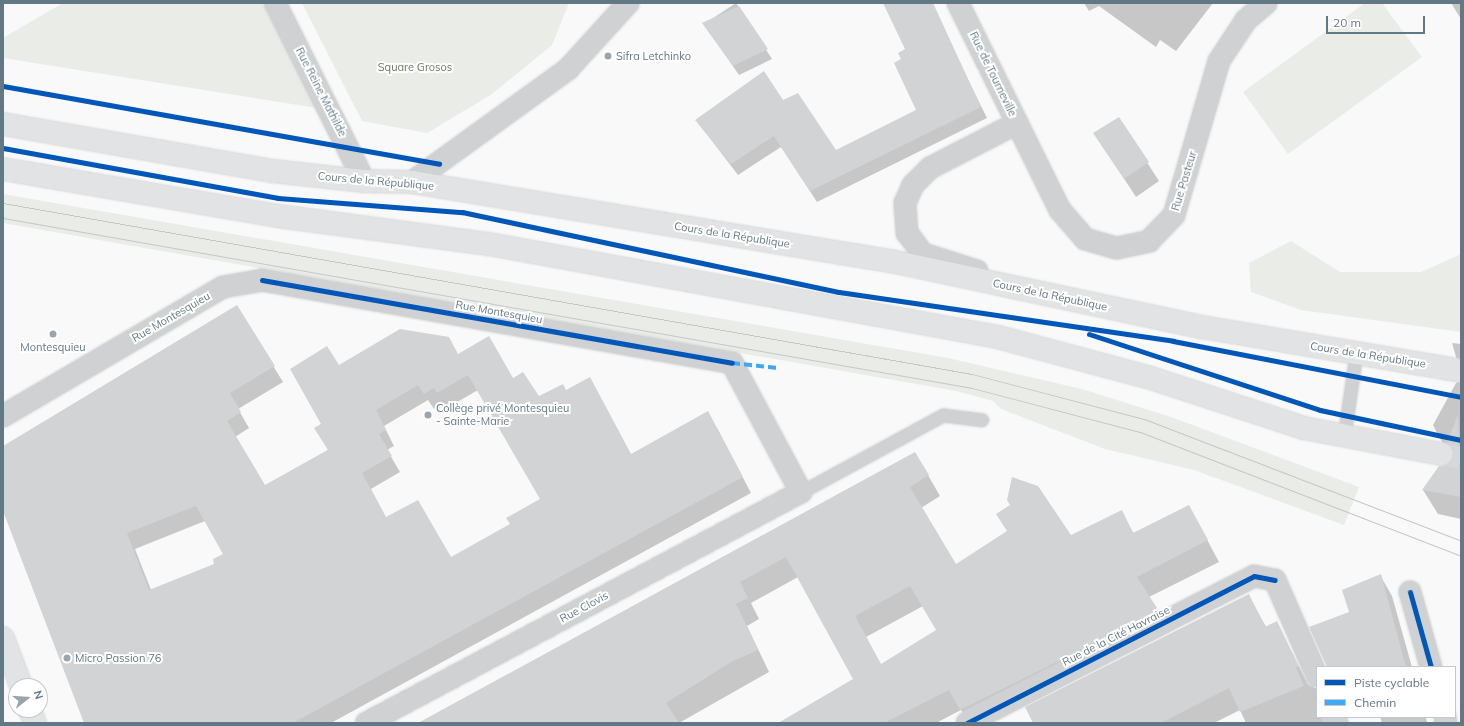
<!DOCTYPE html>
<meta charset="utf-8">
<style>
body{margin:0}
#map{position:relative;width:1464px;height:726px;overflow:hidden;background:#f9f9f9;font-family:Mulish,sans-serif}
div>[style]{position:absolute}
[style*='--x']{left:calc(var(--x)*1px);top:calc(var(--y)*1px);width:calc(var(--w)*1px);rotate:calc(var(--a)*1deg)}
.green>*{inset:0;background:#e9ece7}
.shadow>*{inset:0;background:#0003}
.building>*{inset:0;background:#d1d3d4}
.secondary-tunnel>*{height:22px;margin-top:-11px;transform-origin:0;background:repeating-linear-gradient(90deg,#d4d9dc 0 22px,transparent 0 33px)}
.roads{filter:drop-shadow(0 0 1px #d5d6d7) drop-shadow(0 0 1px #d5d6d7)}
.lane>*{height:13px;margin:-6.5px;padding:0 6.5px;transform-origin:6.5px;border-radius:6.5px;background:#cfd1d2}
.street>*{height:22px;margin:-11px;padding:0 11px;transform-origin:11px;border-radius:11px;background:#cfd1d2}
.secondary>*{height:22px;margin:-11px;padding:0 11px;transform-origin:11px;border-radius:11px;background:#e2e3e4}
.tram>*{height:1px;margin:-0.5px;padding:0 0.5px;transform-origin:0.5px;border-radius:0.5px;background:#c5c7c9}
.quiet>*{height:4px;margin-top:-2px;transform-origin:0;background:repeating-linear-gradient(90deg,#3fa9f5 0 8px,transparent 0 12px)}
.cycleway>*{height:5px;margin:-2.5px;padding:0 2.5px;transform-origin:2.5px;border-radius:2.5px;background:#0057b8}
.dots>*{width:11px;height:11px;translate:-50% -50%;box-sizing:border-box;border:2px solid #fff;border-radius:50%}
span{translate:-50% -50%;white-space:nowrap;text-align:center;line-height:1.15;-webkit-text-stroke:4px #fff;paint-order:stroke}
.poi-label{font-size:11px;color:#637885}
.left{translate:0 -50%;text-align:left}
.park-label{font-size:11px;color:#687b62}
.street-label{font-size:11px;color:#637885}
.frame{position:absolute;inset:0;border:4px solid #637885;pointer-events:none}
.legend{position:absolute;left:1316px;top:666px;width:140px;height:52px;box-sizing:border-box;background:#fff;border:1px solid #c1c9ce;margin:0;padding:5px 7px;list-style:none;font-size:12px;color:#637885}
.legend li{display:flex;align-items:center;gap:8px;height:20px}
.legend b{width:20px;border:1px solid #c1c9ce}
.north{position:absolute;left:8px;top:678px;width:40px;height:40px;box-sizing:border-box;background:#fff;border:1px solid #c1c9ce;border-radius:50%;rotate:73deg;font-size:11px;font-weight:700;line-height:16px;text-align:center;color:#637885}
.north::after{content:'';display:block;margin:auto;width:14px;height:18px;background:#98a5ae;clip-path:polygon(50% 0,100% 100%,50% 72%,0 100%)}
.scale{position:absolute;left:1326px;top:16px;width:99px;height:18px;box-sizing:border-box;border:2px solid #637885;border-top:0;padding-left:5px;font-size:12px;line-height:14px;white-space:nowrap;color:#637885;-webkit-text-stroke:3px #fff;paint-order:stroke}
</style>
<div id="map">
<div class="green">
<i style="clip-path:polygon(63px 3px,262px 3px,317px 108px,3px 58px,3px 38px)"></i>
<i style="clip-path:polygon(302px 3px,569px 3px,552px 45px,492px 94px,427px 133px,362px 121px)"></i>
<i style="clip-path:polygon(1365px 3px,1382px 3px,1422px 57px,1288px 154px,1243px 92px)"></i>
<i style="clip-path:polygon(3px 194px,948px 358px,1082px 389px,1171px 417px,1359px 487px,1344px 525px,1194px 470px,1105px 449px,1001px 409px,993px 401px,956px 391px,3px 223px)"></i>
<i style="clip-path:polygon(1291px 241px,1340px 272px,1421px 272px,1461px 254px,1461px 332px,1301px 310px,1251px 292px,1249px 263px)"></i>
</div>
<div class="shadow">
<i style="clip-path:polygon(736px 3px,772px 59px,739px 75px,704px 24px)"></i>
<i style="clip-path:polygon(884px 3px,930px 3px,987px 118px,817px 202px,781px 147px,738px 175px,696px 120px,783px 101px,836px 151px,917px 110px,902px 60px,906px 50px)"></i>
<i style="clip-path:polygon(1084px 3px,1213px 3px,1176px 51px,1160px 40px,1156px 47px,1099px 6px,1089px 11px)"></i>
<i style="clip-path:polygon(1451px 3px,1461px 3px,1461px 19px)"></i>
<i style="clip-path:polygon(1119px 119px,1159px 181px,1136px 197px,1095px 134px)"></i>
<i style="clip-path:polygon(evenodd,237px 307px,283px 382px,238px 409px,249px 428px,235px 437px,264px 486px,328px 450px,322px 424px,339px 367px,458px 355px,513px 379px,538px 398px,566px 391px,598px 394px,631px 455px,717px 428px,751px 493px,331px 723px,85px 723px,3px 509px,3px 447px,237px 307px,478px 390px,541px 499px,511px 524px,451px 559px,386px 518px,371px 489px,400px 472px,387px 450px,394px 446px,384px 426px,428px 400px,434px 409px,443px 403px,447px 408px,478px 390px,237px 307px,205px 521px,224px 554px,216px 565px,151px 590px,135px 549px,205px 521px)"></i>
<i style="clip-path:polygon(1452px 343px,1461px 344px,1461px 366px,1456px 357px)"></i>
<i style="clip-path:polygon(1461px 381px,1461px 519px,1438px 514px,1423px 490px,1439px 467px,1453px 463px,1433px 425px,1456px 383px)"></i>
<i style="clip-path:polygon(evenodd,928px 475px,940px 496px,921px 508px,956px 565px,1008px 532px,997px 514px,1071px 536px,1121px 511px,1134px 534px,1189px 506px,1219px 562px,1149px 597px,1170px 632px,988px 723px,969px 723px,961px 710px,936px 723px,780px 723px,854px 680px,798px 577px,751px 603px,759px 619px,747px 626px,769px 672px,679px 723px,420px 723px,928px 475px,923px 606px,937px 630px,881px 665px,866px 637px,923px 606px)"></i>
<i style="clip-path:polygon(1380px 575px,1392px 596px,1412px 667px,1328px 667px,1351px 612px)"></i>
<i style="clip-path:polygon(1249px 596px,1266px 627px,1277px 623px,1308px 684px,1317px 689px,1317px 717px,1336px 717px,1322px 723px,1246px 723px,1240px 710px,1214px 723px,1034px 723px)"></i>
<i style="clip-path:polygon(1380px 717px,1426px 717px,1427px 723px,1382px 723px)"></i>
</div>
<div class="building">
<i style="clip-path:polygon(883px 3px,933px 3px,981px 107px,810px 191px,774px 136px,731px 164px,695px 120px,764px 71px,783px 100px,798px 93px,836px 150px,916px 110px,894px 63px,901px 59px,898px 53px,905px 49px)"></i>
<i style="clip-path:polygon(739px 6px,768px 49px,733px 66px,702px 23px)"></i>
<i style="clip-path:polygon(1119px 117px,1149px 162px,1124px 179px,1093px 133px)"></i>
<i style="clip-path:polygon(evenodd,237px 305px,275px 366px,230px 393px,241px 412px,227px 421px,265px 485px,328px 450px,314px 428px,321px 424px,290px 369px,327px 346px,339px 365px,400px 329px,449px 337px,458px 354px,489px 336px,513px 378px,523px 372px,539px 396px,563px 384px,566px 390px,590px 377px,631px 454px,708px 411px,743px 477px,293px 723px,84px 723px,3px 511px,3px 446px,237px 305px,468px 375px,540px 499px,506px 518px,510px 524px,451px 557px,418px 500px,386px 517px,362px 473px,392px 456px,379px 434px,386px 430px,376px 410px,418px 385px,424px 394px,434px 388px,437px 393px,468px 375px,237px 305px,196px 506px,223px 554px,213px 559px,214px 564px,149px 590px,127px 533px,196px 506px)"></i>
<i style="clip-path:polygon(1458px 414px,1461px 497px,1422px 490px,1439px 466px,1446px 466px,1454px 457px,1447px 443px)"></i>
<i style="clip-path:polygon(evenodd,915px 452px,929px 475px,910px 487px,956px 564px,1007px 531px,996px 514px,1010px 505px,1007px 500px,1012px 477px,1038px 486px,1071px 535px,1122px 510px,1133px 533px,1189px 505px,1208px 540px,1137px 577px,1159px 611px,960px 710px,949px 690px,884px 723px,778px 723px,853px 679px,786px 557px,740px 582px,748px 598px,736px 604px,758px 650px,731px 662px,666px 703px,679px 723px,418px 723px,915px 452px,910px 586px,936px 630px,881px 664px,855px 616px,910px 586px)"></i>
<i style="clip-path:polygon(1381px 574px,1406px 667px,1327px 667px,1309px 627px,1349px 612px,1342px 590px)"></i>
<i style="clip-path:polygon(1249px 594px,1265px 627px,1277px 621px,1299px 667px,1296px 667px,1304px 686px,1240px 712px,1229px 688px,1161px 723px,1033px 723px,1025px 707px)"></i>
</div>
<div class="secondary-tunnel">
<i style="--x:1442;--y:454;--w:19;--a:12"></i>
</div>
<div class="roads">
<div class="lane">
<i style="--x:1344;--y:436;--w:83;--a:-81.7"></i>
<i style="--x:801;--y:492;--w:162;--a:-28.5"></i>
<i style="--x:943;--y:415;--w:39;--a:7"></i>
</div>
<div class="street">
<i style="--x:275;--y:3;--w:199;--a:63.4"></i>
<i style="--x:958;--y:3;--w:231;--a:63.8"></i>
<i style="--x:1060;--y:210;--w:38;--a:49"></i>
<i style="--x:1085;--y:239;--w:33;--a:16"></i>
<i style="--x:1117;--y:248;--w:33;--a:-12"></i>
<i style="--x:1149;--y:241;--w:36;--a:-46"></i>
<i style="--x:1174;--y:215;--w:160;--a:-73.7"></i>
<i style="--x:1219;--y:61;--w:49;--a:-56.6"></i>
<i style="--x:1246;--y:20;--w:26;--a:-40"></i>
<i style="--x:412;--y:182;--w:193;--a:-35.9"></i>
<i style="--x:568;--y:69;--w:89;--a:-47.7"></i>
<i style="--x:977;--y:271;--w:57;--a:-162.5"></i>
<i style="--x:923;--y:254;--w:26;--a:-127"></i>
<i style="--x:907;--y:233;--w:30;--a:-94"></i>
<i style="--x:905;--y:203;--w:20;--a:-66"></i>
<i style="--x:913;--y:185;--w:24;--a:-45"></i>
<i style="--x:930;--y:168;--w:98;--a:-27.3"></i>
<i style="--x:3;--y:416;--w:255;--a:-30.4"></i>
<i style="--x:223;--y:287;--w:40;--a:-10"></i>
<i style="--x:262;--y:280;--w:477;--a:10"></i>
<i style="--x:732;--y:363;--w:146;--a:61.9"></i>
<i style="--x:801;--y:492;--w:492;--a:152"></i>
<i style="--x:1410;--y:592;--w:78;--a:74.4"></i>
<i style="--x:1334;--y:717;--w:7;--a:63"></i>
<i style="--x:1445;--y:717;--w:6;--a:81"></i>
<i style="--x:967;--y:723;--w:322;--a:-27.1"></i>
<i style="--x:1254;--y:576;--w:21;--a:11"></i>
<i style="--x:1275;--y:580;--w:105;--a:66.4"></i>
</div>
<div class="secondary">
<i style="--x:3;--y:124;--w:274;--a:9.9"></i>
<i style="--x:273;--y:171;--w:92;--a:6.3"></i>
<i style="--x:364;--y:181;--w:48;--a:1.2"></i>
<i style="--x:412;--y:182;--w:485;--a:9.4"></i>
<i style="--x:891;--y:261;--w:318;--a:12"></i>
<i style="--x:1202;--y:327;--w:259;--a:9.6"></i>
<i style="--x:3;--y:169;--w:279;--a:9.7"></i>
<i style="--x:278;--y:216;--w:213;--a:7.6"></i>
<i style="--x:489;--y:244;--w:517;--a:10.35"></i>
<i style="--x:998;--y:337;--w:158;--a:15"></i>
<i style="--x:1151;--y:378;--w:161;--a:18.1"></i>
<i style="--x:1304;--y:428;--w:140;--a:10.7"></i>
<i style="--x:3;--y:638;--w:51;--a:69.4"></i>
<i style="--x:30;--y:710;--w:14;--a:69"></i>
</div>
</div>
<div class="tram">
<i style="--x:3;--y:203;--w:984;--a:10.01"></i>
<i style="--x:972;--y:374;--w:178;--a:14.7"></i>
<i style="--x:1144;--y:419;--w:340;--a:21"></i>
<i style="--x:3;--y:218;--w:984;--a:9.95"></i>
<i style="--x:972;--y:388;--w:174;--a:14.7"></i>
<i style="--x:1140;--y:432;--w:344;--a:21.1"></i>
</div>
<div class="quiet">
<i style="--x:732;--y:363;--w:46;--a:6.2"></i>
</div>
<div class="cycleway">
<i style="--x:3;--y:86;--w:443;--a:10.1"></i>
<i style="--x:3;--y:148;--w:280;--a:10.3"></i>
<i style="--x:278;--y:198;--w:185;--a:4.4"></i>
<i style="--x:462;--y:212;--w:385;--a:12"></i>
<i style="--x:839;--y:292;--w:338;--a:8.3"></i>
<i style="--x:1173;--y:341;--w:293;--a:11"></i>
<i style="--x:262;--y:280;--w:477;--a:10"></i>
<i style="--x:1089;--y:334;--w:243;--a:18.2"></i>
<i style="--x:1320;--y:410;--w:144;--a:12"></i>
<i style="--x:1410;--y:592;--w:78;--a:74.4"></i>
<i style="--x:967;--y:723;--w:322;--a:-27.1"></i>
<i style="--x:1254;--y:576;--w:21;--a:11"></i>
</div>
<div class="dots">
<i style="left:608px;top:56px;background:#98a5ae"></i>
<i style="left:53px;top:334px;background:#98a5ae"></i>
<i style="left:428px;top:415px;background:#98a5ae"></i>
<i style="left:67px;top:658px;background:#98a5ae"></i>
</div>
<div class="poi-label">
<span class="left" style="left:616px;top:56px">Sifra Letchinko</span>
<span style="left:53px;top:347px">Montesquieu</span>
<span class="left" style="left:436px;top:415px">Collège privé Montesquieu<br>- Sainte-Marie</span>
<span class="left" style="left:75px;top:658px">Micro Passion 76</span>
</div>
<div class="park-label">
<span style="left:415px;top:67px">Square Grosos</span>
</div>
<div class="street-label">
<span style="left:993px;top:74px;rotate:64deg">Rue de Tourneville</span>
<span style="left:321px;top:92px;rotate:63deg">Rue Reine Mathilde</span>
<span style="left:376px;top:181px;rotate:5deg">Cours de la République</span>
<span style="left:1184px;top:181px;rotate:-73deg">Rue Pasteur</span>
<span style="left:732px;top:235px;rotate:9deg">Cours de la République</span>
<span style="left:1050px;top:295px;rotate:12deg">Cours de la République</span>
<span style="left:499px;top:312px;rotate:10deg">Rue Montesquieu</span>
<span style="left:171px;top:317px;rotate:-30deg">Rue Montesquieu</span>
<span style="left:1368px;top:355px;rotate:9deg">Cours de la République</span>
<span style="left:584px;top:607px;rotate:-28deg">Rue Clovis</span>
<span style="left:1116px;top:636px;rotate:-27deg">Rue de la Cité Havraise</span>
</div>
<div class="frame"></div>
<ul class="legend">
<li><b style="height:5px;background:#0057b8"></b>Piste cyclable</li>
<li><b style="height:5px;background:#3fa9f5"></b>Chemin</li>
</ul>
<div class="north">N</div>
<div class="scale">20 m</div>
</div>
